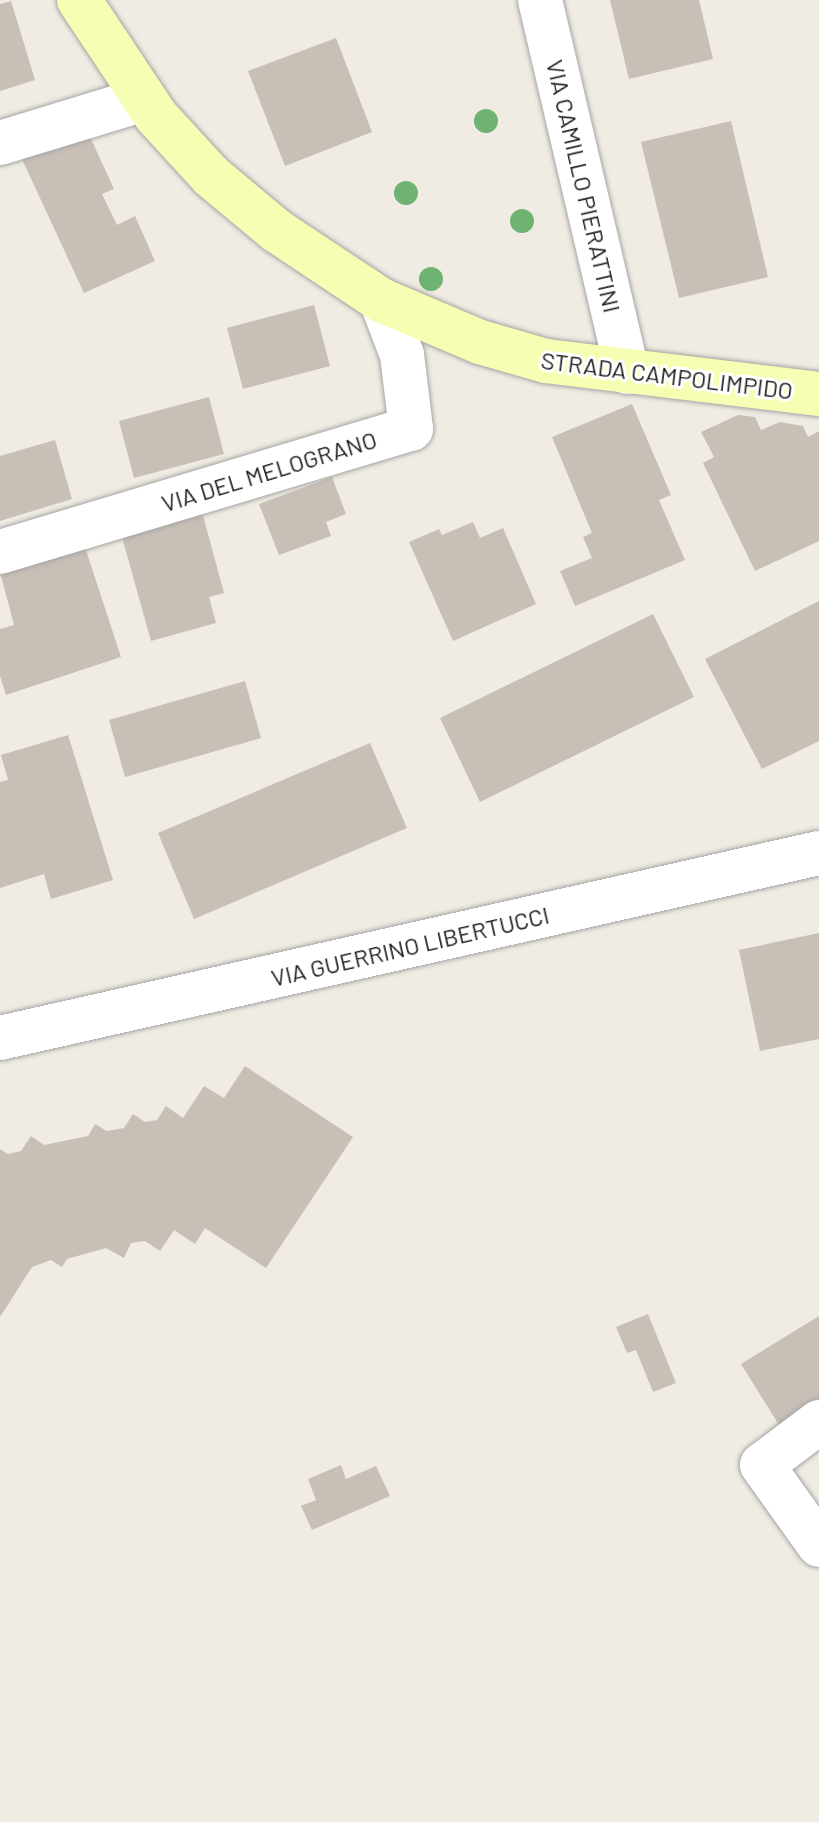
<!DOCTYPE html>
<style>
body{margin:0}
#map{position:relative;width:819px;height:1822px;overflow:hidden;background:#f0ece3;font-family:Barlow,sans-serif}
div>[style]{position:absolute}
[style*='--x']{left:calc(var(--x)*1px);top:calc(var(--y)*1px);width:calc(var(--w)*1px);rotate:calc(var(--a)*1deg)}
.building>*{inset:0;background:#c8bfb6}
.roads{filter:drop-shadow(0 0 2px #a5a5a5) drop-shadow(0 0 2px #a5a5a5)}
.street>*{height:44px;margin:-22px;padding:0 22px;transform-origin:22px;border-radius:22px;background:#fff}
.secondary>*{height:44px;margin:-22px;padding:0 22px;transform-origin:22px;border-radius:22px;background:#f6feb3}
.trees>*{width:24px;height:24px;margin:-12px;border-radius:50%;background:#6eb372}
span{translate:-50% -50%;white-space:nowrap;text-align:center;line-height:1.15;-webkit-text-stroke:6px #fff;paint-order:stroke}
.street-label{font-size:24px;color:#1e1e1e}
</style>
<div id="map">
<div class="building">
<i style="clip-path:polygon(610px 0,699px 0,713px 59px,629px 79px)"></i>
<i style="clip-path:polygon(11px 1px,35px 80px,0 91px,0 4px)"></i>
<i style="clip-path:polygon(336px 38px,372px 132px,285px 166px,248px 71px)"></i>
<i style="clip-path:polygon(731px 121px,768px 277px,679px 298px,641px 142px)"></i>
<i style="clip-path:polygon(86px 128px,114px 189px,102px 194px,117px 225px,135px 216px,155px 261px,84px 293px,21px 157px)"></i>
<i style="clip-path:polygon(314px 305px,330px 366px,243px 389px,227px 328px)"></i>
<i style="clip-path:polygon(209px 397px,224px 454px,134px 478px,119px 421px)"></i>
<i style="clip-path:polygon(632px 404px,671px 495px,659px 500px,685px 560px,575px 606px,560px 571px,592px 558px,583px 537px,592px 533px,552px 437px)"></i>
<i style="clip-path:polygon(738px 415px,755px 417px,761px 430px,780px 422px,803px 426px,808px 437px,819px 431px,819px 541px,755px 571px,703px 463px,714px 457px,701px 432px)"></i>
<i style="clip-path:polygon(55px 440px,72px 499px,0 521px,0 456px)"></i>
<i style="clip-path:polygon(332px 477px,346px 514px,326px 522px,331px 536px,279px 555px,259px 504px)"></i>
<i style="clip-path:polygon(201px 508px,224px 593px,209px 597px,216px 623px,151px 641px,120px 530px)"></i>
<i style="clip-path:polygon(473px 522px,480px 538px,503px 528px,536px 604px,453px 641px,409px 542px,439px 529px,442px 535px)"></i>
<i style="clip-path:polygon(84px 544px,121px 657px,6px 695px,0 676px,0 629px,14px 625px,0 572px)"></i>
<i style="clip-path:polygon(819px 601px,819px 741px,762px 769px,705px 659px)"></i>
<i style="clip-path:polygon(653px 614px,694px 697px,480px 802px,440px 718px)"></i>
<i style="clip-path:polygon(245px 681px,261px 738px,125px 777px,109px 720px)"></i>
<i style="clip-path:polygon(68px 735px,113px 880px,51px 899px,44px 874px,0 888px,0 782px,8px 780px,1px 755px)"></i>
<i style="clip-path:polygon(370px 743px,407px 828px,194px 919px,158px 833px)"></i>
<i style="clip-path:polygon(819px 933px,819px 1039px,760px 1051px,739px 950px)"></i>
<i style="clip-path:polygon(245px 1066px,353px 1137px,266px 1268px,205px 1228px,195px 1244px,174px 1230px,160px 1251px,145px 1241px,131px 1243px,124px 1258px,106px 1248px,67px 1259px,62px 1267px,51px 1260px,32px 1267px,0 1317px,0 1149px,8px 1154px,21px 1151px,31px 1136px,44px 1145px,88px 1136px,95px 1124px,107px 1131px,124px 1128px,133px 1114px,145px 1122px,157px 1120px,166px 1106px,183px 1118px,204px 1086px,224px 1098px)"></i>
<i style="clip-path:polygon(648px 1314px,676px 1383px,653px 1392px,636px 1350px,627px 1353px,616px 1327px)"></i>
<i style="clip-path:polygon(819px 1316px,819px 1401px,779px 1425px,741px 1364px)"></i>
<i style="clip-path:polygon(341px 1465px,346px 1479px,376px 1466px,390px 1496px,312px 1530px,301px 1506px,316px 1500px,308px 1479px)"></i>
</div>
<div class="roads">
<div class="street">
<i style="--x:540;--y:0;--w:382;--a:76.8"></i>
<i style="--x:0;--y:143;--w:151;--a:-17"></i>
<i style="--x:0;--y:552;--w:429;--a:-16.7"></i>
<i style="--x:411;--y:429;--w:75;--a:-96.9"></i>
<i style="--x:402;--y:355;--w:59;--a:-110.9"></i>
<i style="--x:0;--y:1038;--w:840;--a:-12.73"></i>
<i style="--x:819;--y:1422;--w:71;--a:143"></i>
<i style="--x:762;--y:1465;--w:98;--a:54.5"></i>
</div>
<div class="secondary">
<i style="--x:79;--y:0;--w:139;--a:56.4"></i>
<i style="--x:156;--y:116;--w:81;--a:47.5"></i>
<i style="--x:211;--y:176;--w:86;--a:39.8"></i>
<i style="--x:277;--y:231;--w:125;--a:33.6"></i>
<i style="--x:381;--y:300;--w:108;--a:23"></i>
<i style="--x:480;--y:342;--w:69;--a:16.1"></i>
<i style="--x:546;--y:361;--w:275;--a:6.9"></i>
</div>
</div>
<div class="trees">
<i style="left:486px;top:121px"></i>
<i style="left:406px;top:193px"></i>
<i style="left:522px;top:221px"></i>
<i style="left:431px;top:279px"></i>
</div>
<div class="street-label">
<span style="left:584px;top:186px;rotate:77deg">VIA CAMILLO PIERATTINI</span>
<span style="left:667px;top:375px;rotate:7deg">STRADA CAMPOLIMPIDO</span>
<span style="left:269px;top:471px;rotate:-17deg">VIA DEL MELOGRANO</span>
<span style="left:410px;top:946px;rotate:-13deg">VIA GUERRINO LIBERTUCCI</span>
</div>
</div>
